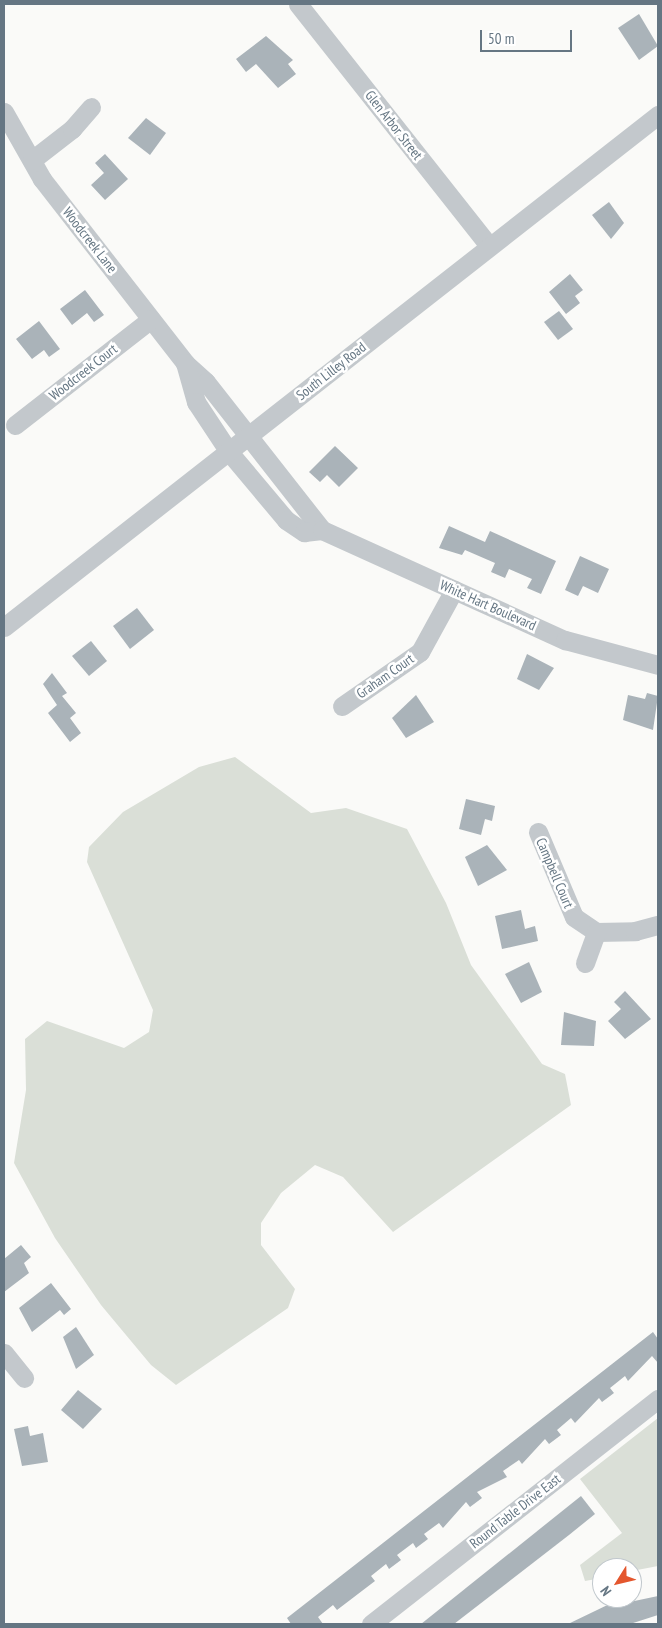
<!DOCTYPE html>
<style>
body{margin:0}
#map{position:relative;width:662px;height:1628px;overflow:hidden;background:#fafaf8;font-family:"PT Sans Narrow",sans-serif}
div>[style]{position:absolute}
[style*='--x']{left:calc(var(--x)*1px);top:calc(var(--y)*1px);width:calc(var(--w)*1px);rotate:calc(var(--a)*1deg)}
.green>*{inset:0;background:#dadfd7}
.building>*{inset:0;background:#aab3b9}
.minor>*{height:19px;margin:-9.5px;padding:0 9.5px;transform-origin:9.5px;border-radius:9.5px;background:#c3c8cc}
span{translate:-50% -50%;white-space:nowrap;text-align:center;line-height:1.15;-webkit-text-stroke:5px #fff;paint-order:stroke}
.street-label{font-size:14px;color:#657683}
.frame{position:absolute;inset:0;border:5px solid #657683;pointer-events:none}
.north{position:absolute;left:592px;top:1558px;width:50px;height:50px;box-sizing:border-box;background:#fff;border:1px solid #c1c8cd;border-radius:50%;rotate:234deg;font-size:14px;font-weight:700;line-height:20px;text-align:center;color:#657683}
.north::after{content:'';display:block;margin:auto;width:18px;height:22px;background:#e4572e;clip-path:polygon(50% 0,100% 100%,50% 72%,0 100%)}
.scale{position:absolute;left:480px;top:30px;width:92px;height:22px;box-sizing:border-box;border:2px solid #657683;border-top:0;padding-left:6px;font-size:15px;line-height:18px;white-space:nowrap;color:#657683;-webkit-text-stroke:4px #fff;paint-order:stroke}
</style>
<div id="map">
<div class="green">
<i style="clip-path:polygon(235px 757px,311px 813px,346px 808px,407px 829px,446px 903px,471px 965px,542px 1064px,565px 1074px,571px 1105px,393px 1232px,343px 1177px,315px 1165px,281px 1193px,261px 1223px,261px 1245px,295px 1289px,288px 1308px,176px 1385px,151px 1365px,101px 1305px,55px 1238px,14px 1163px,26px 1090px,25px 1039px,47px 1021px,124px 1048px,149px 1032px,153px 1010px,87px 862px,89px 847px,123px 812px,199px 767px)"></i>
<i style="clip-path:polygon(658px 1418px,658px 1566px,632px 1571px,602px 1568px,602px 1578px,585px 1581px,580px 1565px,622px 1533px,580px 1479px)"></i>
</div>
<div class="building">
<i style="clip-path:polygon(639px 14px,658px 46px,639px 60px,618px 28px)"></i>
<i style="clip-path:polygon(266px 36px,293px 60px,288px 64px,296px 74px,278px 88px,256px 64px,246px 72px,236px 59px)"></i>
<i style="clip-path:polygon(146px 118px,166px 133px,150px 155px,128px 138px)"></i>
<i style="clip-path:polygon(105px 154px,128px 179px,105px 200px,91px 185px,104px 173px,95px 163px)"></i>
<i style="clip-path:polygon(609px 202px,624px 223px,611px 239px,592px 215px)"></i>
<i style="clip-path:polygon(570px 274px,583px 290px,575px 296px,580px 303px,566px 314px,549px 292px)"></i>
<i style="clip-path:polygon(85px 290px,104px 315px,94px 322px,87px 313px,72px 325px,60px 309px)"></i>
<i style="clip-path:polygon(559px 311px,573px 329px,558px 340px,544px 322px)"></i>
<i style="clip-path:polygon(39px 321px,60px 349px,49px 357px,44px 350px,32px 359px,16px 339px)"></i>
<i style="clip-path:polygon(335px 446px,358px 468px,339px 487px,327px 475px,320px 482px,309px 472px)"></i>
<i style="clip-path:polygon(449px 526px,485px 542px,490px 531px,556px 561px,541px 594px,527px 588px,532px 579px,509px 569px,505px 578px,491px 572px,495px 563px,465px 550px,462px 555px,439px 548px)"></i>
<i style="clip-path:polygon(580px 556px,609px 569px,598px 593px,583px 586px,578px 596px,565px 590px)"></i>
<i style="clip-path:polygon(137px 608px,154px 630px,130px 649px,113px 626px)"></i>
<i style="clip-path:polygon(91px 641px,107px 661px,89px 676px,72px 656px)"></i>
<i style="clip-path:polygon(527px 654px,554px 668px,539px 690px,517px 679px)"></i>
<i style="clip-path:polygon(52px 673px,67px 693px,62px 696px,76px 713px,70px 718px,81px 733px,70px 742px,48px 713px,57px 705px,43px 684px)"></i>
<i style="clip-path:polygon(647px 693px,658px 696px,653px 730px,623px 720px,628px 695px,645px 699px)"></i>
<i style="clip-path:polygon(416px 695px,434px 722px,406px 738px,392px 718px)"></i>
<i style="clip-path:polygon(466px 799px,495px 806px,492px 821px,485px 819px,481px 835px,459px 829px)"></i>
<i style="clip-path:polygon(487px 845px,507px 870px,478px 886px,465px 857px)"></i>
<i style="clip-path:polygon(521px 910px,525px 929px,535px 926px,538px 941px,502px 949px,495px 916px)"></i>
<i style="clip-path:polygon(529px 962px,542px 992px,521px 1003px,505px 974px)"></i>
<i style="clip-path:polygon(625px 991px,651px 1019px,625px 1039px,608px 1021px,621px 1009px,614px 1002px)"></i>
<i style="clip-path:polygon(564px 1012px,596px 1021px,594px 1046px,561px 1045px)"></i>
<i style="clip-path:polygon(21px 1245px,31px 1257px,24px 1263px,29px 1273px,4px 1292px,4px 1259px)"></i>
<i style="clip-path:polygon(51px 1283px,71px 1309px,64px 1315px,60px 1310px,32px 1332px,19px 1308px)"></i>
<i style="clip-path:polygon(76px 1327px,94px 1355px,76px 1369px,63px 1337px)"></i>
<i style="clip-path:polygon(653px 1332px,658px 1339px,658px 1363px,652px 1356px,628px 1381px,625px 1376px,610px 1388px,614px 1393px,602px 1402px,599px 1398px,575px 1423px,571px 1418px,557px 1430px,561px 1435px,549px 1444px,545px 1439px,522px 1464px,519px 1460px,503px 1471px,507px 1477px,477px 1492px,482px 1498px,470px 1507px,466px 1502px,443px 1528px,439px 1523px,424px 1534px,428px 1539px,416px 1548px,413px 1543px,397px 1555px,401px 1560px,389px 1569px,386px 1564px,371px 1576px,375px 1581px,337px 1610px,333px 1605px,318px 1617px,323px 1624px,291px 1624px,287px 1618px)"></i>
<i style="clip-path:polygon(78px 1390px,102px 1409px,83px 1429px,61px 1410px)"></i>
<i style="clip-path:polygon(28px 1426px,30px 1436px,43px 1433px,48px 1462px,22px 1466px,14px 1429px)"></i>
<i style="clip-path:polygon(581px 1496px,595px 1514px,569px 1535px,454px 1624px,421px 1624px)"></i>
<i style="clip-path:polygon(658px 1596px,658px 1615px,630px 1624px,568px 1624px,622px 1598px,625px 1603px)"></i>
</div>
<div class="minor">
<i style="--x:298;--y:4;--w:308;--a:51.7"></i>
<i style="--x:4;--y:112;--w:77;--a:60.4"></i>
<i style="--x:42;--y:179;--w:233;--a:52.1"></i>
<i style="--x:185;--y:363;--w:28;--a:42"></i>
<i style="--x:206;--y:382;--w:188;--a:51.9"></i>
<i style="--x:32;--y:160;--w:51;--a:-37.8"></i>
<i style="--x:72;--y:129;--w:29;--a:-49"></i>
<i style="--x:185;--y:363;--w:41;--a:74.2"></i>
<i style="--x:196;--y:402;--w:60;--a:56.6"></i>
<i style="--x:229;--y:452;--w:89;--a:50"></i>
<i style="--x:286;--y:520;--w:22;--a:34"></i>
<i style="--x:304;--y:532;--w:18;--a:-6"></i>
<i style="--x:322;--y:530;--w:267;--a:24.4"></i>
<i style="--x:565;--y:640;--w:96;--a:15"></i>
<i style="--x:15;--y:425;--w:172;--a:-37.9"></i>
<i style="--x:4;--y:627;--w:831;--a:-38.06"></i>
<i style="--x:342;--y:706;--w:95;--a:-34.7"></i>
<i style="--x:420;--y:652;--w:71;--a:-61.3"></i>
<i style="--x:538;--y:832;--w:92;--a:67"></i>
<i style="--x:574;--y:917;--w:27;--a:34"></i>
<i style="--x:596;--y:932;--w:39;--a:-1"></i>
<i style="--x:635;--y:931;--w:24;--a:-15"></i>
<i style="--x:585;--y:963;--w:33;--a:-70"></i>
<i style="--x:4;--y:1353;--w:32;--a:51"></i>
<i style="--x:371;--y:1624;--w:365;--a:-38.1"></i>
</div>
<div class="street-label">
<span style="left:394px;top:125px;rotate:52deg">Glen Arbor Street</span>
<span style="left:90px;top:240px;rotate:52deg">Woodcreek Lane</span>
<span style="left:331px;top:371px;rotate:-38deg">South Lilley Road</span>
<span style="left:83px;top:372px;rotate:-38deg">Woodcreek Court</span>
<span style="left:488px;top:605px;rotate:24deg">White Hart Boulevard</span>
<span style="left:385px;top:676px;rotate:-35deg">Graham Court</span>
<span style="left:555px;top:873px;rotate:67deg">Campbell Court</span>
<span style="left:515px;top:1511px;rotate:-38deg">Round Table Drive East</span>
</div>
<div class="frame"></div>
<div class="north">N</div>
<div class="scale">50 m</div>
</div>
